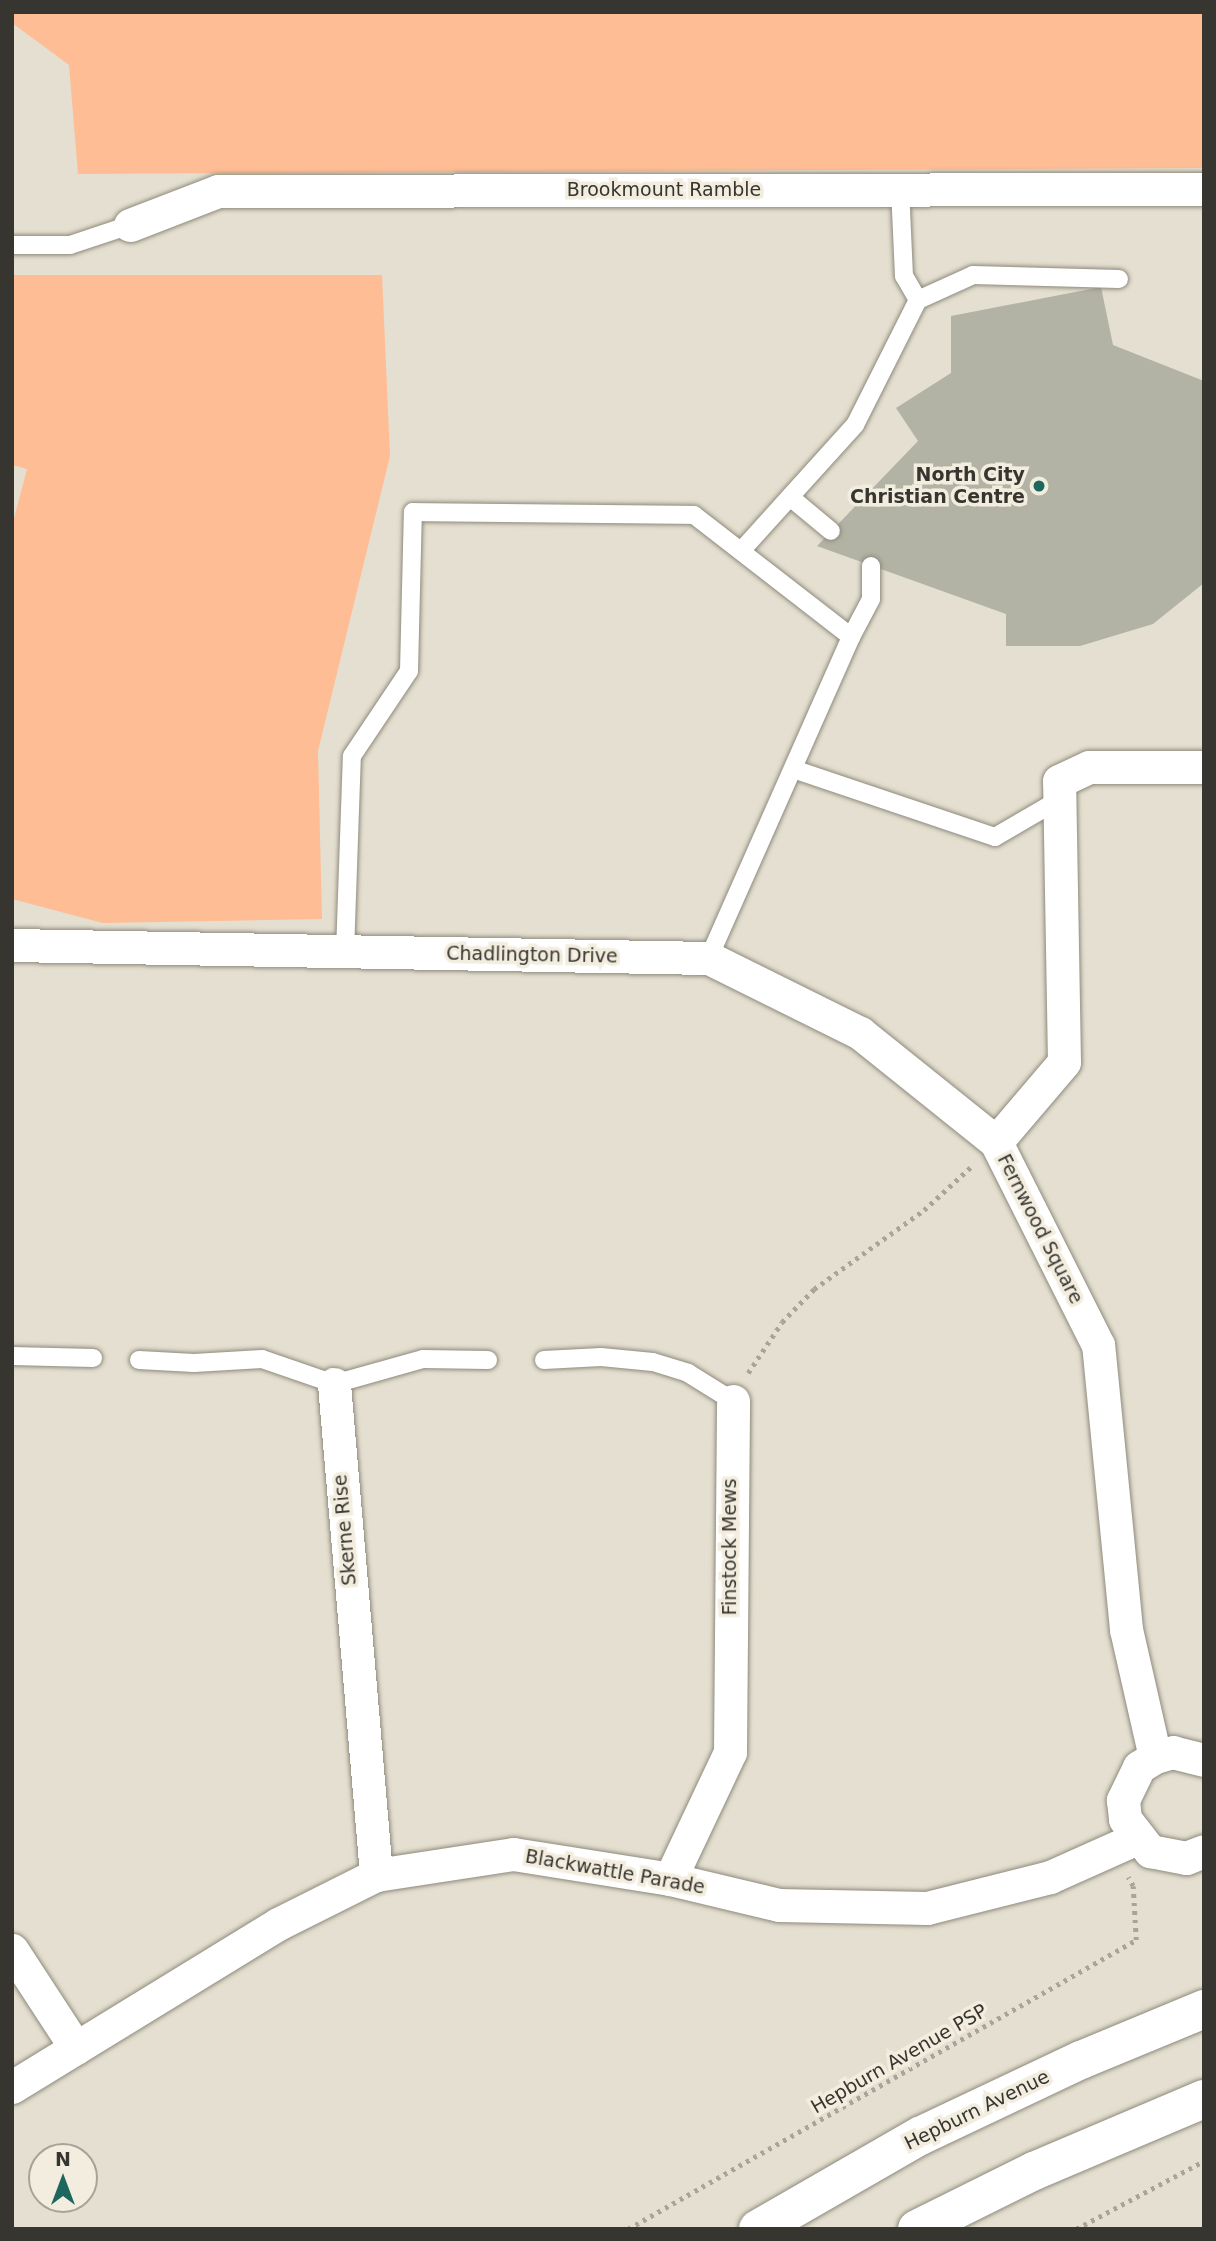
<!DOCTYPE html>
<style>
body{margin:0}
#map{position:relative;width:1216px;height:2241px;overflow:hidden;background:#e4dfd0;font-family:"DejaVu Sans",sans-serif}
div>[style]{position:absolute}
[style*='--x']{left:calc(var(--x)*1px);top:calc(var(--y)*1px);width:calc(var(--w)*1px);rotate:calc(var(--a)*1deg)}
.green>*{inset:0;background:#febd94}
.building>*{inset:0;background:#b2b3a4}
.path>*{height:4.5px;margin-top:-2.25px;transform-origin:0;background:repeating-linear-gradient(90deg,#a8a499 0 3.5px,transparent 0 8.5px)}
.roads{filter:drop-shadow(0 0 2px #8e8a7c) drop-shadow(0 0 2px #8e8a7c)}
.lane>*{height:18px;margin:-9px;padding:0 9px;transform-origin:9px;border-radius:9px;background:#fff}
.street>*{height:33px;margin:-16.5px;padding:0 16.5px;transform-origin:16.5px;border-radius:16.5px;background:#fff}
.primary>*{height:38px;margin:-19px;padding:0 19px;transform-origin:19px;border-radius:19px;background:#fff}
.dots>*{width:19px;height:19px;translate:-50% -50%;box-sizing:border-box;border:4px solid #f2edde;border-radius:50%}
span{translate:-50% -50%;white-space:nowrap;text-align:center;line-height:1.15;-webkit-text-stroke:7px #f2edde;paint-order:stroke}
.street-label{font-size:19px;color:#373530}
.poi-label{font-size:19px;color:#373530;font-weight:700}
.right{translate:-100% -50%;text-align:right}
.frame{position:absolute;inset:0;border:14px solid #373530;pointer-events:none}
.north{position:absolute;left:28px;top:2143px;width:70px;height:70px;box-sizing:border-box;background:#f2edde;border:2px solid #a7a398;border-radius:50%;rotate:0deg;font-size:19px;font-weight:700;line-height:28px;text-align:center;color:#373530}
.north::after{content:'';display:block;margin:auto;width:24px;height:32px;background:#1d675f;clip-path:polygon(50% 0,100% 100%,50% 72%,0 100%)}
</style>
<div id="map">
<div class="green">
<i style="clip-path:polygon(12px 12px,1204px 12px,1204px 168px,78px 174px,69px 65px,12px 23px)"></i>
<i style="clip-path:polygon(12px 275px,382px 275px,390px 456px,318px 751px,322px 919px,103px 923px,12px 899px,12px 526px,27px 469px,12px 465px)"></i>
</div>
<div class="building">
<i style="clip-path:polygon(1101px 287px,1113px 345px,1204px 381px,1204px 583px,1153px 624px,1080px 646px,1006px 646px,1006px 614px,817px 546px,918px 441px,896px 408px,951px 373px,951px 316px)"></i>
</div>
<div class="path">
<i style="--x:748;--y:1373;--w:61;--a:-56.3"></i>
<i style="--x:782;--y:1322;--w:46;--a:-45.9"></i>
<i style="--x:814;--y:1289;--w:135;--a:-35.7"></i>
<i style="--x:924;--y:1210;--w:64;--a:-42.5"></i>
<i style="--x:628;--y:2229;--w:584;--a:-29.64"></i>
<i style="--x:1136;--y:1940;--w:54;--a:-93.2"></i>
<i style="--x:1133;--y:1886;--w:10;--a:-119"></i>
<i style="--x:1076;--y:2229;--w:145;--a:-28"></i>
</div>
<div class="roads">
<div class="lane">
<i style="--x:12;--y:245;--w:58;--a:0"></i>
<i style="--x:70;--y:245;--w:63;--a:-18.4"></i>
<i style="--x:918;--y:300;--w:60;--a:-24.4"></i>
<i style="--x:973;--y:275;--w:146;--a:1.6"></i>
<i style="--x:790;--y:497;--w:53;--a:39.7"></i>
<i style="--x:741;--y:551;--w:170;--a:-47.9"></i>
<i style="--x:855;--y:425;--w:140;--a:-63.3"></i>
<i style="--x:918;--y:300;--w:28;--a:-120"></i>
<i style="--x:904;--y:276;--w:87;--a:-92.6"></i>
<i style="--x:851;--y:637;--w:43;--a:-62.2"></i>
<i style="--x:871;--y:599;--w:33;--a:-90"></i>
<i style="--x:793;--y:769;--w:213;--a:18.6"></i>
<i style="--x:995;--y:837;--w:75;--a:-30.3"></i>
<i style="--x:345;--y:953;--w:197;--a:-88"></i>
<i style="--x:352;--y:756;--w:102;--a:-56.2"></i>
<i style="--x:409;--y:671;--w:159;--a:-88.6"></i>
<i style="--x:413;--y:512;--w:281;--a:0.6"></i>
<i style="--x:694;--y:515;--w:199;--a:37.8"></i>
<i style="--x:851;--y:637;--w:351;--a:113.9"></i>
<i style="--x:12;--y:1356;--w:81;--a:1.4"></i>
<i style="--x:139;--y:1360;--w:55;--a:3.1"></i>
<i style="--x:194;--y:1363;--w:68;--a:-3.4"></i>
<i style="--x:262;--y:1359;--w:76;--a:19.1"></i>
<i style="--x:334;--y:1384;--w:92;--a:-15.7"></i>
<i style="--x:423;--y:1359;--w:65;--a:0.9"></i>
<i style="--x:544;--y:1360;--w:57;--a:-3"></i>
<i style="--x:601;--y:1357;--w:52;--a:5.5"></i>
<i style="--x:653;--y:1362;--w:37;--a:17"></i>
<i style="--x:688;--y:1373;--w:53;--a:31.9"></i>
</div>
<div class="street">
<i style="--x:130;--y:225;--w:94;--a:-21.1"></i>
<i style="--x:218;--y:191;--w:986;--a:-0.12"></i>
<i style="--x:12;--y:945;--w:697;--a:1.07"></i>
<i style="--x:709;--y:958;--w:169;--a:26.4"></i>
<i style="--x:860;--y:1033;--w:174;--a:38.7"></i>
<i style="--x:334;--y:1384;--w:493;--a:85.1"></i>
<i style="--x:1155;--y:1757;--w:131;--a:-102.8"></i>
<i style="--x:1126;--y:1629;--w:285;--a:-95.6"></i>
<i style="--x:1098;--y:1345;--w:227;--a:-116.7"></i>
<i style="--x:996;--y:1142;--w:105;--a:-49.6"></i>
<i style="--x:1064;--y:1062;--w:281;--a:-91"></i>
<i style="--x:1059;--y:781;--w:33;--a:-25"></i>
<i style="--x:1089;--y:767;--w:115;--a:0"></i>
<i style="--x:1204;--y:1760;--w:32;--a:-166"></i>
<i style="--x:1173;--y:1752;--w:19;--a:164"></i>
<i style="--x:1155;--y:1757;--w:19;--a:148"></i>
<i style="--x:1139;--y:1767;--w:37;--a:116"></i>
<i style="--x:1123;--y:1800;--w:19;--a:84"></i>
<i style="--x:1125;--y:1819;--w:41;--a:52"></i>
<i style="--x:1150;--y:1851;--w:37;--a:11"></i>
<i style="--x:1186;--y:1858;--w:19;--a:-21"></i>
<i style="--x:670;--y:1879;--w:140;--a:-64.7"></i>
<i style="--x:730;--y:1752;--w:351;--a:-89.5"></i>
<i style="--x:12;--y:1950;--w:117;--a:56.9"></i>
<i style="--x:12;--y:2087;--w:312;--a:-31.5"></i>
<i style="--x:278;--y:1924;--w:110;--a:-26.6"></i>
<i style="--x:376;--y:1875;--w:139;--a:-8.7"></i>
<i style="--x:513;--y:1854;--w:159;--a:9"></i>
<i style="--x:670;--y:1879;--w:112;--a:13.4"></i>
<i style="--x:779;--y:1905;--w:148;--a:1.2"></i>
<i style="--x:927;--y:1908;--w:127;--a:-14.1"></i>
<i style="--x:1050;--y:1877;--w:95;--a:-24.1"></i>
</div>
<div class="primary">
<i style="--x:758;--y:2229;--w:187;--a:-29.9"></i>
<i style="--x:920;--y:2136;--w:178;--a:-25.3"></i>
<i style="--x:1081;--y:2060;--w:133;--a:-22.5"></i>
<i style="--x:917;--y:2229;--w:131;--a:-26.4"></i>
<i style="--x:1034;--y:2171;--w:185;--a:-23"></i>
</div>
</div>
<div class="dots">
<i style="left:1039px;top:486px;background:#1d675f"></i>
</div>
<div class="street-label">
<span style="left:664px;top:190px">Brookmount Ramble</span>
<span style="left:532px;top:955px;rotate:1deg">Chadlington Drive</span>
<span style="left:1040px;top:1229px;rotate:63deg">Fernwood Square</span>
<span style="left:345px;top:1530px;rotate:-95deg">Skerne Rise</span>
<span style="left:730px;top:1547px;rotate:-90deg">Finstock Mews</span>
<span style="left:615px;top:1872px;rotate:10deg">Blackwattle Parade</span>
<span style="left:899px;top:2059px;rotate:-30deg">Hepburn Avenue PSP</span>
<span style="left:977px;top:2110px;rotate:-26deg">Hepburn Avenue</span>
</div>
<div class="poi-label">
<span class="right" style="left:1025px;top:486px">North City<br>Christian Centre</span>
</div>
<div class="frame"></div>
<div class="north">N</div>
</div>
